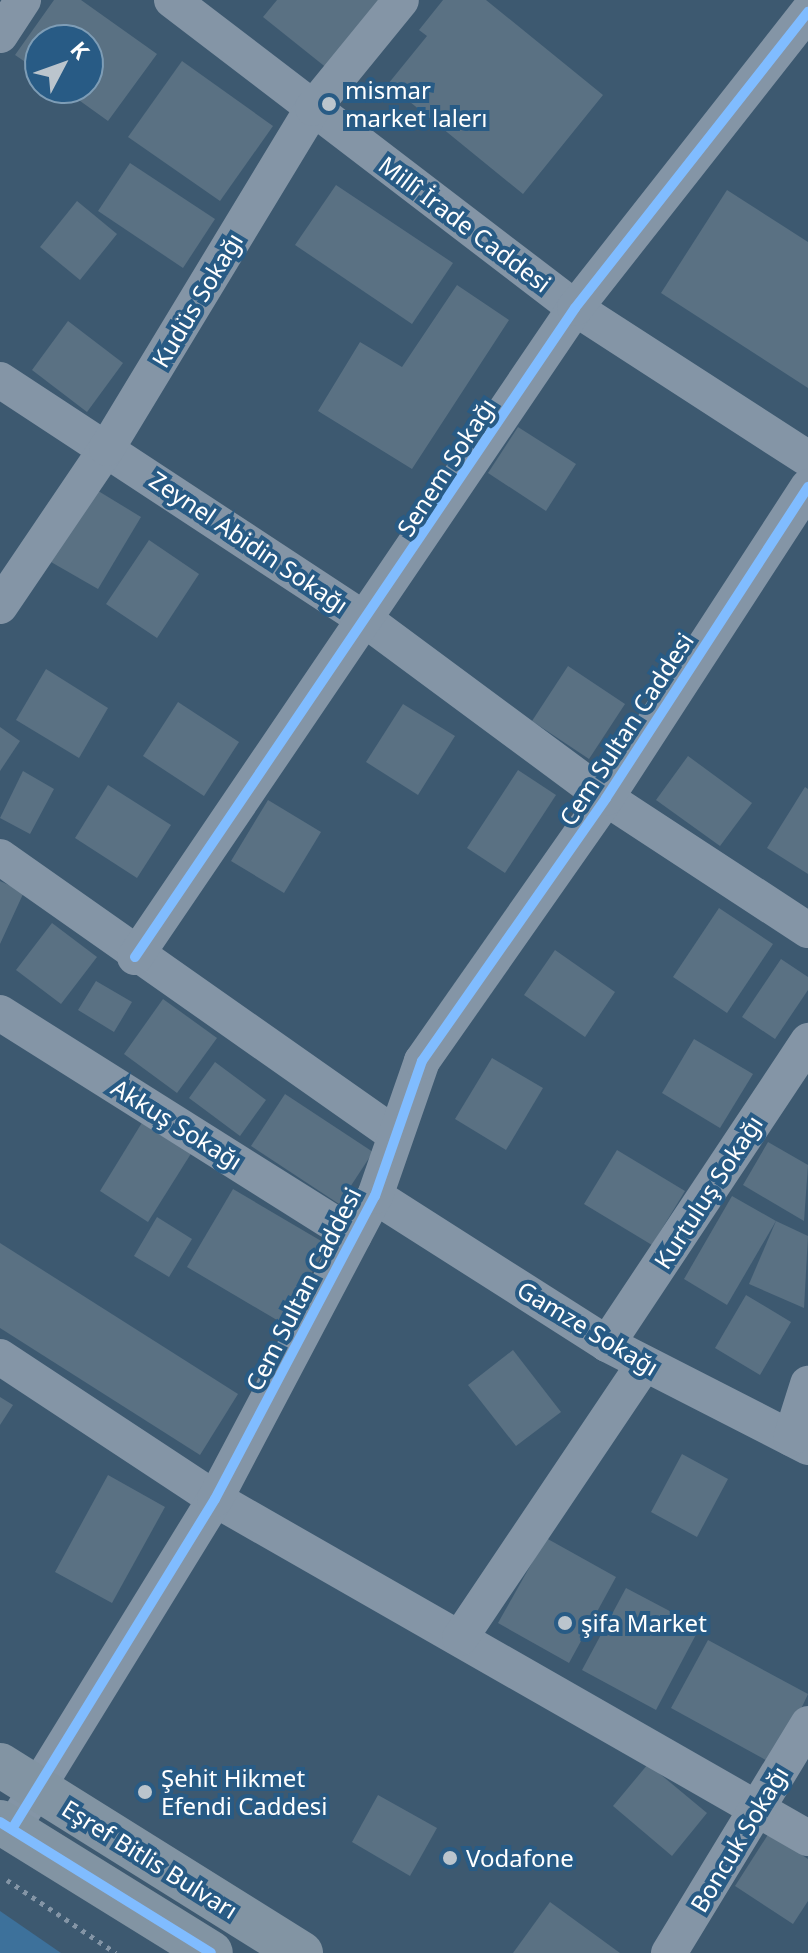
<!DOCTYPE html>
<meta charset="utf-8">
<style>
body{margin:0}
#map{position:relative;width:808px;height:1953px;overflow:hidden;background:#3d5970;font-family:"Noto Sans",sans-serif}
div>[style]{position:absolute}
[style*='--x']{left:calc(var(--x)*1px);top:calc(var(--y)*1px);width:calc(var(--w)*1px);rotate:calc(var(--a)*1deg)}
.green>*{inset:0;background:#3d719b}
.building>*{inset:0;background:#5a7183}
.path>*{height:5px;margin-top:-2.5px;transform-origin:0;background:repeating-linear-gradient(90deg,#8495a6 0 4px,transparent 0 10px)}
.minor>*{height:36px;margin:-18px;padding:0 18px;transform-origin:18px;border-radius:18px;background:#8495a6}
.primary>*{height:44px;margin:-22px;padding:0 22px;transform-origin:22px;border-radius:22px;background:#8294a3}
.cycleway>*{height:10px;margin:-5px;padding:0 5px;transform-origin:5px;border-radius:5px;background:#80bcff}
.dots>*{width:22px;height:22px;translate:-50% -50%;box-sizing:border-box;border:4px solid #285b85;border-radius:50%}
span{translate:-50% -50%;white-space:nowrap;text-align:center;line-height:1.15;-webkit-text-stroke:8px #285b85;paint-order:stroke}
.poi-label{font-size:24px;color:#fff}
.left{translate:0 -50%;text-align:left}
.street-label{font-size:24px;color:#fff}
.north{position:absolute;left:24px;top:24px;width:80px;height:80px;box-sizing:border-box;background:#285b85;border:2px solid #7e9db6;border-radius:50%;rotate:49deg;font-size:22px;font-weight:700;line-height:32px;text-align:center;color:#fff}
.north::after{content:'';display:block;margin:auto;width:28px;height:36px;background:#bbc5cd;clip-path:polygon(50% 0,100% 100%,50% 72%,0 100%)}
</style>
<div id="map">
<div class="green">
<i style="clip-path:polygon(0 1911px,61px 1953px,0 1953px)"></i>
</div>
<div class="building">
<i style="clip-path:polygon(54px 0,81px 0,157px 54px,108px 121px,62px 88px,88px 88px,88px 40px,40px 40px,40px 72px,15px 55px)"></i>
<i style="clip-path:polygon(277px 0,382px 0,328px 69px,263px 17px)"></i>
<i style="clip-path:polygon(443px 0,486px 0,603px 95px,523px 194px,388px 84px,427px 36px,419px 30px)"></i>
<i style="clip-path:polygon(182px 61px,273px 126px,220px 201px,128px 137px)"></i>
<i style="clip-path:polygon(130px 163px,215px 219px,183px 268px,98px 211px)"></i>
<i style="clip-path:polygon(336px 185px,453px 263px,412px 324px,295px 245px)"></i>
<i style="clip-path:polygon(727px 190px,808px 242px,808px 388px,661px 293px)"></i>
<i style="clip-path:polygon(77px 201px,117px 234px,80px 280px,40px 247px)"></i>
<i style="clip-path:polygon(457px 285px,509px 320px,412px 469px,318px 411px,360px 342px,402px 367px)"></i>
<i style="clip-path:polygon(68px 321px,123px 363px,87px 412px,32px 370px)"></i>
<i style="clip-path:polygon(518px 427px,576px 464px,546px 511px,488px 473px)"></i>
<i style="clip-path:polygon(95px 489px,141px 517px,98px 589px,51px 562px)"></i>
<i style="clip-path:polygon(149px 540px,199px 574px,157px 638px,106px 604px)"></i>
<i style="clip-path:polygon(568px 666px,625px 704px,589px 759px,532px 721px)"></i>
<i style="clip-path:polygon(46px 669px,108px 708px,79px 758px,16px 720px)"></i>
<i style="clip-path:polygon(178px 702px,239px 742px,204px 796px,143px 756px)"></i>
<i style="clip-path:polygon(403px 704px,455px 736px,418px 795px,366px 762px)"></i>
<i style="clip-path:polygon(0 727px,20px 741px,0 771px)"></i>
<i style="clip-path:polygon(688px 756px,752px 803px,720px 846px,656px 800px)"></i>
<i style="clip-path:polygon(518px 770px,556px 795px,505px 873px,467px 848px)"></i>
<i style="clip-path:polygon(23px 771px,54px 789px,30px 834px,0 818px)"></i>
<i style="clip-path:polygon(108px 785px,171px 825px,137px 878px,75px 838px)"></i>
<i style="clip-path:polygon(805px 787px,808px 789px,808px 874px,767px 848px)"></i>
<i style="clip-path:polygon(268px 800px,321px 832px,284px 893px,231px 861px)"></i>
<i style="clip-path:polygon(0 881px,24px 892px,0 944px)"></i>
<i style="clip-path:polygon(719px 908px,773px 944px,727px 1013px,673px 977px)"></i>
<i style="clip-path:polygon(52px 923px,97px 957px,61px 1004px,16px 970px)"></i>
<i style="clip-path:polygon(555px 950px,615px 992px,585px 1037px,524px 995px)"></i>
<i style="clip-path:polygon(781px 959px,808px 977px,808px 990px,775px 1039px,742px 1017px)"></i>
<i style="clip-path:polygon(96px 981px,132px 1002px,114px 1032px,78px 1010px)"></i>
<i style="clip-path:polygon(163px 999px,217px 1038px,177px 1093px,124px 1054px)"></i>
<i style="clip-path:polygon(694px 1039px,753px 1074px,720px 1128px,662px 1093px)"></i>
<i style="clip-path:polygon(492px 1058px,543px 1088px,506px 1150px,455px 1119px)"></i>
<i style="clip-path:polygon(215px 1062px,266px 1100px,240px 1136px,189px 1098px)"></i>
<i style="clip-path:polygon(285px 1094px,373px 1152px,339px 1204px,251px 1146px)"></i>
<i style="clip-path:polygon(143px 1121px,192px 1152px,148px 1222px,100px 1191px)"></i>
<i style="clip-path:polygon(768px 1142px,808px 1165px,804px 1221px,743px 1185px)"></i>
<i style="clip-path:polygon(617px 1150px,685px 1191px,652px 1245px,584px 1204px)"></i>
<i style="clip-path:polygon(233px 1189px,328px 1245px,282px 1323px,187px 1267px)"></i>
<i style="clip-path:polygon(732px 1196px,776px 1221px,727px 1305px,684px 1279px)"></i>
<i style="clip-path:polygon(157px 1217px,192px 1239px,169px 1277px,134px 1256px)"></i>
<i style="clip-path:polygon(776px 1221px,808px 1236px,804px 1308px,749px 1284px)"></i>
<i style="clip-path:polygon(0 1243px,238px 1394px,200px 1455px,0 1328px)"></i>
<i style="clip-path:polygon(746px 1295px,791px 1322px,760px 1375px,715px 1348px)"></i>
<i style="clip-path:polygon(513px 1350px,561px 1412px,516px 1446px,468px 1385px)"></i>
<i style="clip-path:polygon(0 1397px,13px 1405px,0 1425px)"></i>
<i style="clip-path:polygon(682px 1454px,728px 1479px,697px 1537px,651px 1512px)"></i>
<i style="clip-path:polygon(108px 1475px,165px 1507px,112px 1603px,55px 1572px)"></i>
<i style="clip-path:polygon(546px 1538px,616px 1577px,569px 1663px,498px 1623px)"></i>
<i style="clip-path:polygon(626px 1588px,700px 1627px,656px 1710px,582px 1670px)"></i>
<i style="clip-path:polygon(708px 1640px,808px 1694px,775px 1765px,671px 1708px)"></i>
<i style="clip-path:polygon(648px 1764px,707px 1813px,672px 1856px,613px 1806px)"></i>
<i style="clip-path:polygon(378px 1795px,437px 1828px,410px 1876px,352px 1842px)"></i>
<i style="clip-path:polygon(769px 1833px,808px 1859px,808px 1901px,793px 1924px,735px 1886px)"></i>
<i style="clip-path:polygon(550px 1902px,620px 1953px,513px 1953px)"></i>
</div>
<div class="path">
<i style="--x:7;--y:1880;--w:131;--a:33.8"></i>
</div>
<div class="minor">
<i style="--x:172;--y:0;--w:507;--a:37.39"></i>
<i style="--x:575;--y:308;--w:278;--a:32.9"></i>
<i style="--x:0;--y:35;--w:42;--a:-56.7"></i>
<i style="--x:0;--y:380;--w:439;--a:33.3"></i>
<i style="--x:367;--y:621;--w:297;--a:36.5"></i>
<i style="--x:606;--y:798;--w:241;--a:33.2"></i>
<i style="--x:0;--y:606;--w:191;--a:-55.9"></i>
<i style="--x:107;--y:448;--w:398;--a:-58.8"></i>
<i style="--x:313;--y:108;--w:139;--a:-50.8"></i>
<i style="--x:0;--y:857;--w:480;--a:35.1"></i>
<i style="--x:135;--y:957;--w:784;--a:-55.86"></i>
<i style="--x:575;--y:308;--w:377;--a:-51.8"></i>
<i style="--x:0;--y:1013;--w:418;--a:32.2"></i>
<i style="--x:375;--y:1196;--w:275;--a:32.5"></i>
<i style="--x:607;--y:1344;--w:226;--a:27.1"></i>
<i style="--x:607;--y:1344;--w:364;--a:-56.4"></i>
<i style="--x:0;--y:1357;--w:258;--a:33.4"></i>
<i style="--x:215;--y:1499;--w:683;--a:29.76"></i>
<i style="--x:791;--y:1438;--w:57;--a:-72.5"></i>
<i style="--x:460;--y:1638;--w:330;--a:-56.1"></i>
<i style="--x:12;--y:1829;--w:387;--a:-58.4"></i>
<i style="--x:215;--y:1499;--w:343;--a:-62.2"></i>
<i style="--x:375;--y:1196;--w:143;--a:-70.8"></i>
<i style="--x:422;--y:1061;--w:321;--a:-55"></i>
<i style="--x:606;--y:798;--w:371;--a:-57"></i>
<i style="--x:669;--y:1953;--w:268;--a:-58.7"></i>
</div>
<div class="primary">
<i style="--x:0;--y:1765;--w:355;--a:32"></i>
<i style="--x:0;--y:1822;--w:248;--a:31.8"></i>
</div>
<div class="cycleway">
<i style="--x:135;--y:957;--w:784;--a:-55.86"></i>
<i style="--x:575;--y:308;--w:377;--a:-51.8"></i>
<i style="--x:0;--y:1822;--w:248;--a:31.8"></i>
<i style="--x:12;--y:1829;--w:387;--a:-58.4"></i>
<i style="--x:215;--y:1499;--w:343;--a:-62.2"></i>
<i style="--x:375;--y:1196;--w:143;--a:-70.8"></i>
<i style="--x:422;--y:1061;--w:321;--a:-55"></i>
<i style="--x:606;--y:798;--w:371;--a:-57"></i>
</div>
<div class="dots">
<i style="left:329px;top:104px;background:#bbc5cd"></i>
<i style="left:565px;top:1623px;background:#bbc5cd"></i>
<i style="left:145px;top:1792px;background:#bbc5cd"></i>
<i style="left:450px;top:1858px;background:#bbc5cd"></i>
</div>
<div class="poi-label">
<span class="left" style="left:345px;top:104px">mismar<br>market lalerı</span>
<span class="left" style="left:581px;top:1623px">şifa Market</span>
<span class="left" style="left:161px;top:1792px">Şehit Hikmet<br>Efendi Caddesi</span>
<span class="left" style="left:466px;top:1858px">Vodafone</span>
</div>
<div class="street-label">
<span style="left:465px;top:224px;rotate:37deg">Millî İrade Caddesi</span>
<span style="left:197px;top:300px;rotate:-59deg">Kudüs Sokağı</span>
<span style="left:446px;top:467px;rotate:-57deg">Senem Sokağı</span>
<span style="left:249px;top:542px;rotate:34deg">Zeynel Abidin Sokağı</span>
<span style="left:626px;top:729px;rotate:-57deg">Cem Sultan Caddesi</span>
<span style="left:177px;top:1124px;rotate:32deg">Akkuş Sokağı</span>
<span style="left:708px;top:1192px;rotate:-57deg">Kurtuluş Sokağı</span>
<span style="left:303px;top:1289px;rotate:-63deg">Cem Sultan Caddesi</span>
<span style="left:588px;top:1328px;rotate:31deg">Gamze Sokağı</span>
<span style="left:739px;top:1839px;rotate:-59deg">Boncuk Sokağı</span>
<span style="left:150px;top:1859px;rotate:32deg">Eşref Bitlis Bulvarı</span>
</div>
<div class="north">K</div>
</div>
